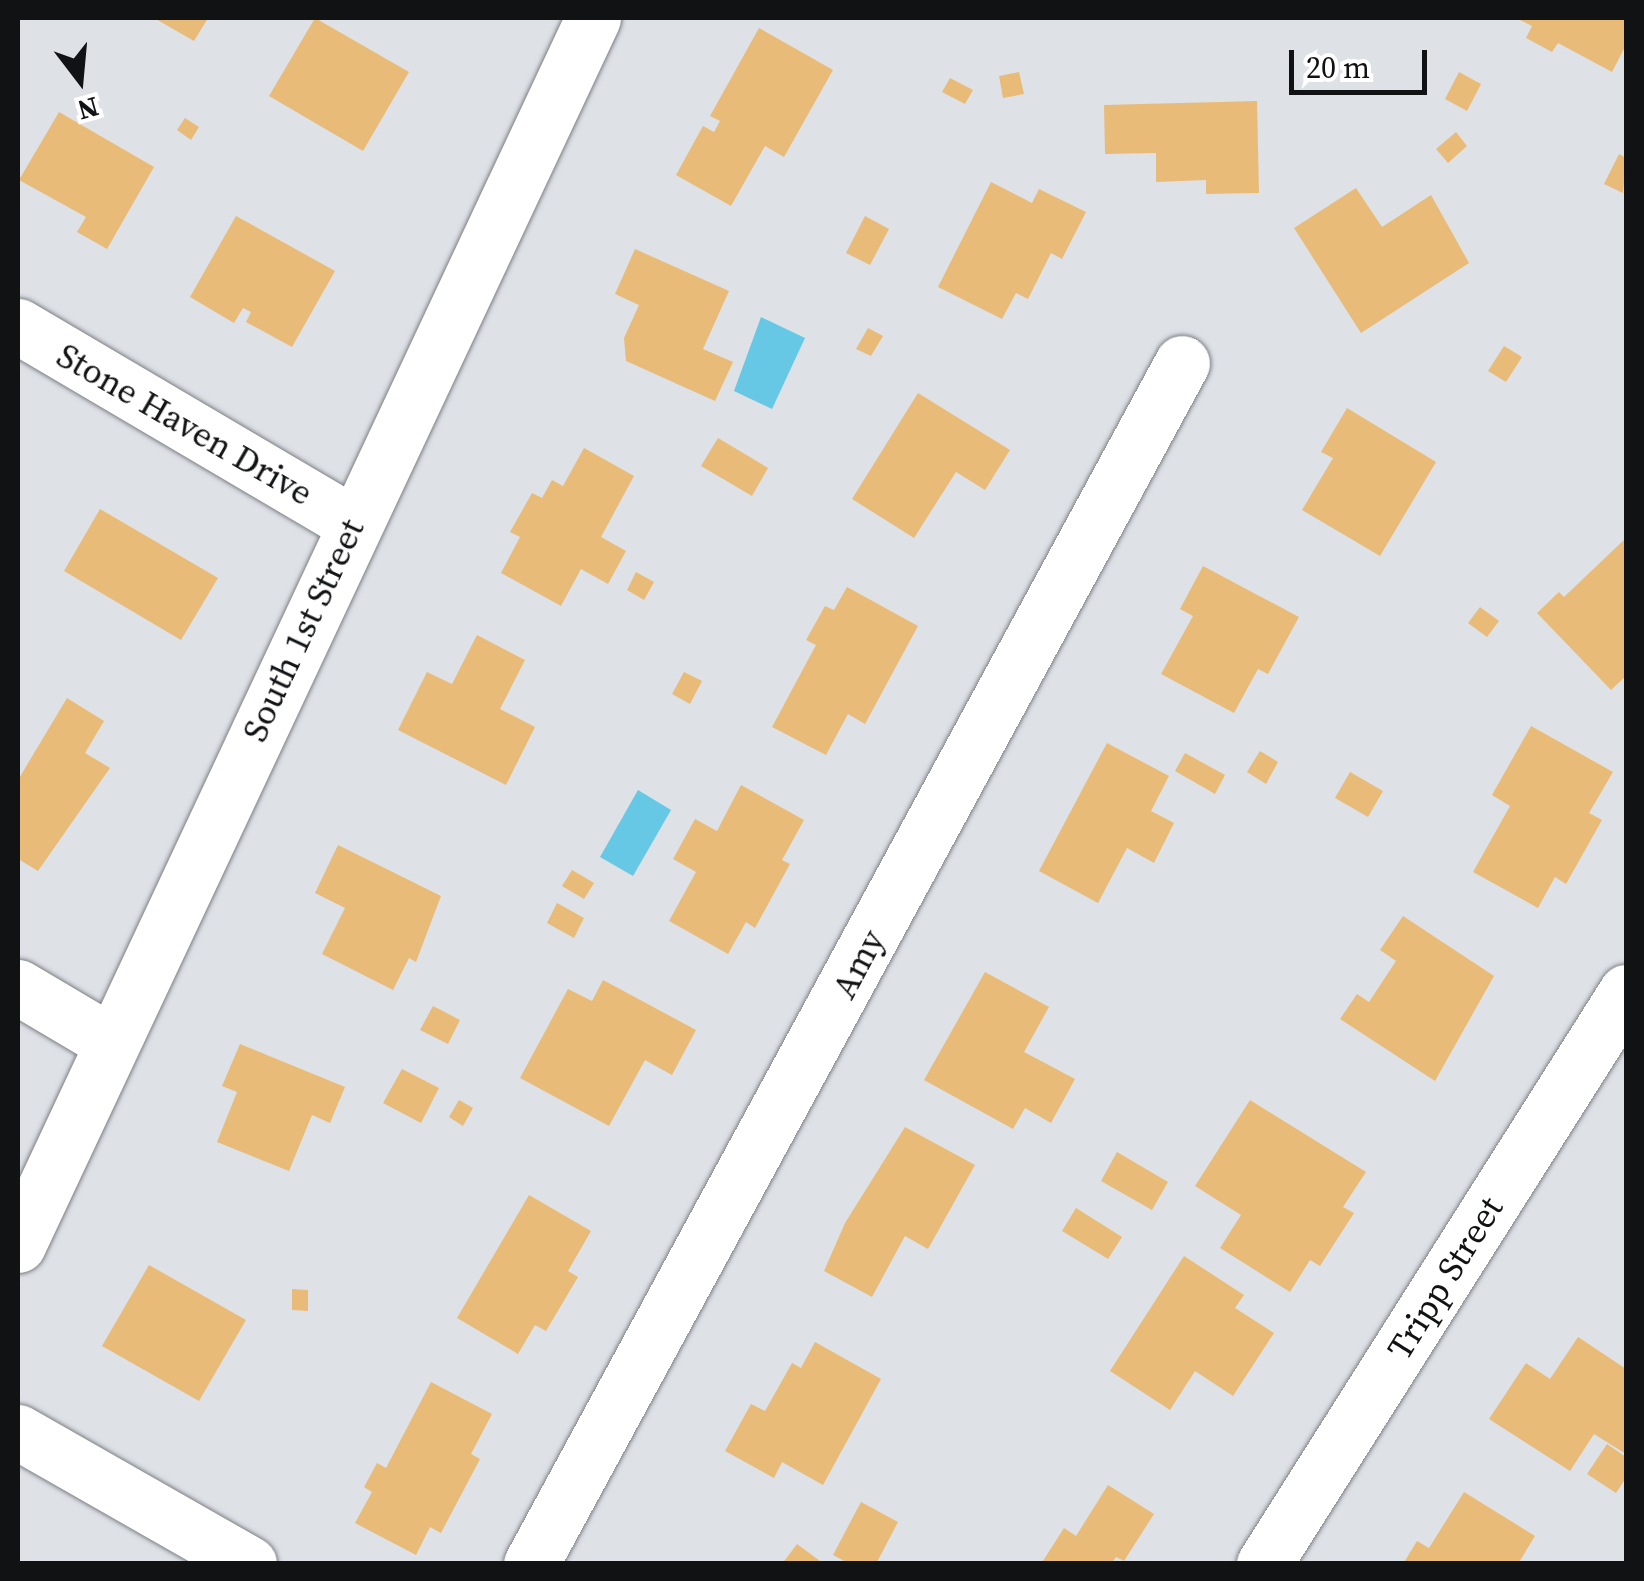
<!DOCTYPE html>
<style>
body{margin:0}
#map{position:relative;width:1644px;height:1581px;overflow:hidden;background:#dee1e6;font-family:"Source Serif 4",serif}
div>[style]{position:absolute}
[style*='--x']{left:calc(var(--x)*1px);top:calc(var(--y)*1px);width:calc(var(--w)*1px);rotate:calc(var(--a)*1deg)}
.water>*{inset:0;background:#67c8e6}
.building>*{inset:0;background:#e9bb78}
.roads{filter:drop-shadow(0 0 2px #7c7f84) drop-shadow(0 0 2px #7c7f84)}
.minor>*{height:55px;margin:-27.5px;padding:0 27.5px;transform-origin:27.5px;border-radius:27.5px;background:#fff}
span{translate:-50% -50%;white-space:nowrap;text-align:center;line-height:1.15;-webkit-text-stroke:10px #fff;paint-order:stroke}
.street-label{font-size:35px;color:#111214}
.frame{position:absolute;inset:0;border:20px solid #111214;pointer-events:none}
.north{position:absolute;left:30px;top:30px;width:100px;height:100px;-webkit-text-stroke:8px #fff;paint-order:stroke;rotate:164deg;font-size:28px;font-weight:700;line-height:40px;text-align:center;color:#111214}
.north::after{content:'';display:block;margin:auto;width:35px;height:45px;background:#111214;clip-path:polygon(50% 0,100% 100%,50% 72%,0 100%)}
.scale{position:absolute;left:1289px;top:50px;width:138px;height:45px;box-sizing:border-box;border:5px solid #111214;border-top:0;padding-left:12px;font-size:30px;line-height:35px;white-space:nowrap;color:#111214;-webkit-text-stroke:8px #fff;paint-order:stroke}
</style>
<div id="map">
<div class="water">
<i style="clip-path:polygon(761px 317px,805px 338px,772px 409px,734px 391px)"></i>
<i style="clip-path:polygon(638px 790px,671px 810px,633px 876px,600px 857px)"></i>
</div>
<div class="building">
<i style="clip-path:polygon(154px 18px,208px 18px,194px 41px)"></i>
<i style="clip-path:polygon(315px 18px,409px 72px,363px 151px,269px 96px)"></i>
<i style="clip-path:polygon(1516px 18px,1626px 18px,1626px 45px,1612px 72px,1558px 43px,1552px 52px,1526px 38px,1532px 26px)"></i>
<i style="clip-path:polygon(759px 28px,833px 70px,784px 157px,765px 146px,731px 206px,676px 175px,703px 126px,714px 132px,720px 121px,710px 116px)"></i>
<i style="clip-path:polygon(1019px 72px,1024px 94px,1003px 98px,999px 76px)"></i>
<i style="clip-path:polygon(1459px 72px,1481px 84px,1467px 111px,1445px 99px)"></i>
<i style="clip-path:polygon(950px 78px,973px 90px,965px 104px,942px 92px)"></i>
<i style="clip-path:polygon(1257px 101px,1259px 193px,1206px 194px,1206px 180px,1156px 182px,1156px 153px,1105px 154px,1104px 105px)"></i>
<i style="clip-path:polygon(59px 112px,154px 167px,107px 249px,77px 232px,86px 217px,19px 180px)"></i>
<i style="clip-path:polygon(185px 118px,199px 127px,191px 140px,177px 130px)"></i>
<i style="clip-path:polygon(1456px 132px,1467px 146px,1448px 163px,1436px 149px)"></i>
<i style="clip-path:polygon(1619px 154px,1626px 158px,1623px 193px,1604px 184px)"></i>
<i style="clip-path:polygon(991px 182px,1032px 203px,1039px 189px,1086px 212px,1062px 259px,1051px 253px,1028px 299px,1016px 293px,1002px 319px,938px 287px)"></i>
<i style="clip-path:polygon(1356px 188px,1382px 227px,1431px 195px,1469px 263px,1361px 333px,1294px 228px)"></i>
<i style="clip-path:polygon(236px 216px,335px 271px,292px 347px,246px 322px,251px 312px,243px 308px,234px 323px,190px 297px)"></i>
<i style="clip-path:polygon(865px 216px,889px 229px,870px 265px,846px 253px)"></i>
<i style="clip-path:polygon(635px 249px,729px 291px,703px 349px,733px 362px,715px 401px,626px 361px,624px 338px,639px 305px,615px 294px)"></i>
<i style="clip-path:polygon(868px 328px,883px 336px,871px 356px,856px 349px)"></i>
<i style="clip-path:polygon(1504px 346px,1522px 357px,1506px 382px,1488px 371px)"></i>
<i style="clip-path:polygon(918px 393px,1010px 450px,985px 490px,956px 472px,914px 538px,852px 499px)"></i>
<i style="clip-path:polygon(1347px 408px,1436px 462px,1380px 556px,1302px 510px,1333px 458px,1321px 452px)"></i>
<i style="clip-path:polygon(718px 438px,768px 468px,752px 496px,701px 466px)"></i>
<i style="clip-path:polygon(584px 448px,634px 476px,601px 537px,626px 551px,608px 584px,581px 569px,561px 606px,501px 573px,520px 537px,510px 532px,532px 493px,542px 498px,552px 480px,563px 486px)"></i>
<i style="clip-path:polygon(100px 509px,218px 578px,181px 640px,64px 571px)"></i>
<i style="clip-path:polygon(1626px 538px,1626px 676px,1611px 690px,1537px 613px,1559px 592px,1564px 597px)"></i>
<i style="clip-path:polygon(1203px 566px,1299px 617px,1268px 674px,1258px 669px,1234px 713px,1161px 674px,1193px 616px,1180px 609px)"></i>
<i style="clip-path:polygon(636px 572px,654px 582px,644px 600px,627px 590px)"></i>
<i style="clip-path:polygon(847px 587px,918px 626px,865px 724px,848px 714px,826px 755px,772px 727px,816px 645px,806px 640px,825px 606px,834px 610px)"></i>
<i style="clip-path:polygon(1480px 607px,1499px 621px,1487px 637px,1468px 623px)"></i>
<i style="clip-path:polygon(477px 635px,525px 660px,500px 709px,535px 727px,506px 785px,398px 730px,427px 672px,452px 684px)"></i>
<i style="clip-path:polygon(684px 672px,702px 681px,690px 704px,672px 694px)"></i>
<i style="clip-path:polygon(67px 698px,104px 721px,85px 753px,110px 768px,38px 871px,18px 859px,18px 780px)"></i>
<i style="clip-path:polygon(1531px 726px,1613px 772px,1589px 813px,1602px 820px,1566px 884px,1555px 877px,1538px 908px,1473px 872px,1510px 806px,1492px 795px)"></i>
<i style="clip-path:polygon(1107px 743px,1169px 776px,1151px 811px,1174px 823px,1154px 863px,1127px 848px,1098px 903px,1039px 871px)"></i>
<i style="clip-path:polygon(1260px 751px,1278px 762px,1266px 784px,1247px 772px)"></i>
<i style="clip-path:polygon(1185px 753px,1225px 775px,1215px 794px,1175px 771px)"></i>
<i style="clip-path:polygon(1350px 772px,1383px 791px,1368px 817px,1335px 798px)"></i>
<i style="clip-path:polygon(741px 785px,804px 820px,782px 860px,790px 864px,755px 928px,746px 922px,728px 954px,669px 921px,696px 872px,673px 859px,695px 819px,717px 831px)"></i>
<i style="clip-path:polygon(338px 845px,441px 896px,416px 962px,409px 958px,393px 990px,322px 954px,345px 908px,315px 893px)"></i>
<i style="clip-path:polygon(572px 870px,594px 883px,584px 899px,562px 886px)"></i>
<i style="clip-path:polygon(557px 903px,584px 918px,574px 938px,547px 923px)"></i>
<i style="clip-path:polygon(1403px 916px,1494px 976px,1435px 1081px,1340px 1019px,1357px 994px,1369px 1002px,1396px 961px,1380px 950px)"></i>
<i style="clip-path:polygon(985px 972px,1049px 1007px,1024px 1052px,1075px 1079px,1051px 1123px,1025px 1108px,1013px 1129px,924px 1080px)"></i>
<i style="clip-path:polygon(603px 980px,696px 1030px,672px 1075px,645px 1060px,609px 1126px,520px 1078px,568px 989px,592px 1001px)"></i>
<i style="clip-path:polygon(433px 1006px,460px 1020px,448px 1044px,420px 1030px)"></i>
<i style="clip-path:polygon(240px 1044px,345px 1087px,330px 1123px,312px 1115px,289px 1171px,217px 1142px,237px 1092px,222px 1086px)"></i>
<i style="clip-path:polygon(402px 1069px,439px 1088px,421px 1123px,383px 1103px)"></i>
<i style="clip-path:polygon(459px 1100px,473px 1108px,463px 1126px,449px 1117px)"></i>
<i style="clip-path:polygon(1250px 1100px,1366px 1172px,1343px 1207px,1354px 1213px,1320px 1266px,1310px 1260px,1290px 1292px,1220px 1248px,1241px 1215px,1195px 1186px)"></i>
<i style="clip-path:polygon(905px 1127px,975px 1165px,928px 1249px,905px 1236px,872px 1297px,824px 1271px,845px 1223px)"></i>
<i style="clip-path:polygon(1117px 1152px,1168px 1182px,1152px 1210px,1101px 1181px)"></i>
<i style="clip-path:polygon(529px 1195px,591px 1231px,568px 1271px,578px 1277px,546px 1331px,535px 1325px,518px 1354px,457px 1318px)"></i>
<i style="clip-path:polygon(1076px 1208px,1122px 1237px,1108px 1259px,1062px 1231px)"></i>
<i style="clip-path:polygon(1184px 1256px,1244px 1295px,1235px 1308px,1274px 1333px,1233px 1396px,1195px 1371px,1170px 1410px,1110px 1371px)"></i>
<i style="clip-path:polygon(149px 1265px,246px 1320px,199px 1401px,102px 1346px)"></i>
<i style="clip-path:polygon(292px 1289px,308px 1290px,308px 1311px,292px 1310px)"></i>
<i style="clip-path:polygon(1578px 1337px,1626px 1369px,1626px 1454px,1594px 1434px,1570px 1471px,1489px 1419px,1526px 1363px,1550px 1379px)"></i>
<i style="clip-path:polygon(815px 1342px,881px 1379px,823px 1485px,782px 1462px,774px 1478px,725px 1451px,751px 1404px,765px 1411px,792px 1363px,801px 1368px)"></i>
<i style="clip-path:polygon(431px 1382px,492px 1414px,471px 1454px,480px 1459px,441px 1533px,430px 1527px,416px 1555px,355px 1523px,372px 1492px,364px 1487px,377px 1463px,386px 1468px)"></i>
<i style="clip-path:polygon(1607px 1444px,1626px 1457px,1626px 1478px,1616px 1493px,1587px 1474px)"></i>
<i style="clip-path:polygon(1108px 1485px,1154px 1514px,1124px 1561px,1116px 1557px,1111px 1564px,1041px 1564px,1064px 1528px,1076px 1536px)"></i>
<i style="clip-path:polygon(1464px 1492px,1535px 1536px,1518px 1564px,1403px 1564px,1417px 1541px,1429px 1548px)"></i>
<i style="clip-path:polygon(861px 1502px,898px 1522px,876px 1564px,850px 1564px,833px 1555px)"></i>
<i style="clip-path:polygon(797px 1544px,824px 1564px,782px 1564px)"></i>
</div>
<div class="roads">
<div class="minor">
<i style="--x:18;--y:326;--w:388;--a:30.5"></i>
<i style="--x:18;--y:987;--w:108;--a:30.6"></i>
<i style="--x:18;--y:1245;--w:1355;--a:-64.89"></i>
<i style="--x:18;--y:1432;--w:266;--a:29.7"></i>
<i style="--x:531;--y:1564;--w:1366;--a:-61.54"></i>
<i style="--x:1264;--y:1564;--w:677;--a:-57.67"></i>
</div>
</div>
<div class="street-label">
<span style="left:185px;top:424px;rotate:30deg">Stone Haven Drive</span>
<span style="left:303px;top:630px;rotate:-65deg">South 1st Street</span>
<span style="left:858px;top:964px;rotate:-62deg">Amy</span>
<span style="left:1445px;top:1278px;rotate:-58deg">Tripp Street</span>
</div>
<div class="frame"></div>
<div class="north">N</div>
<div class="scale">20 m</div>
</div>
